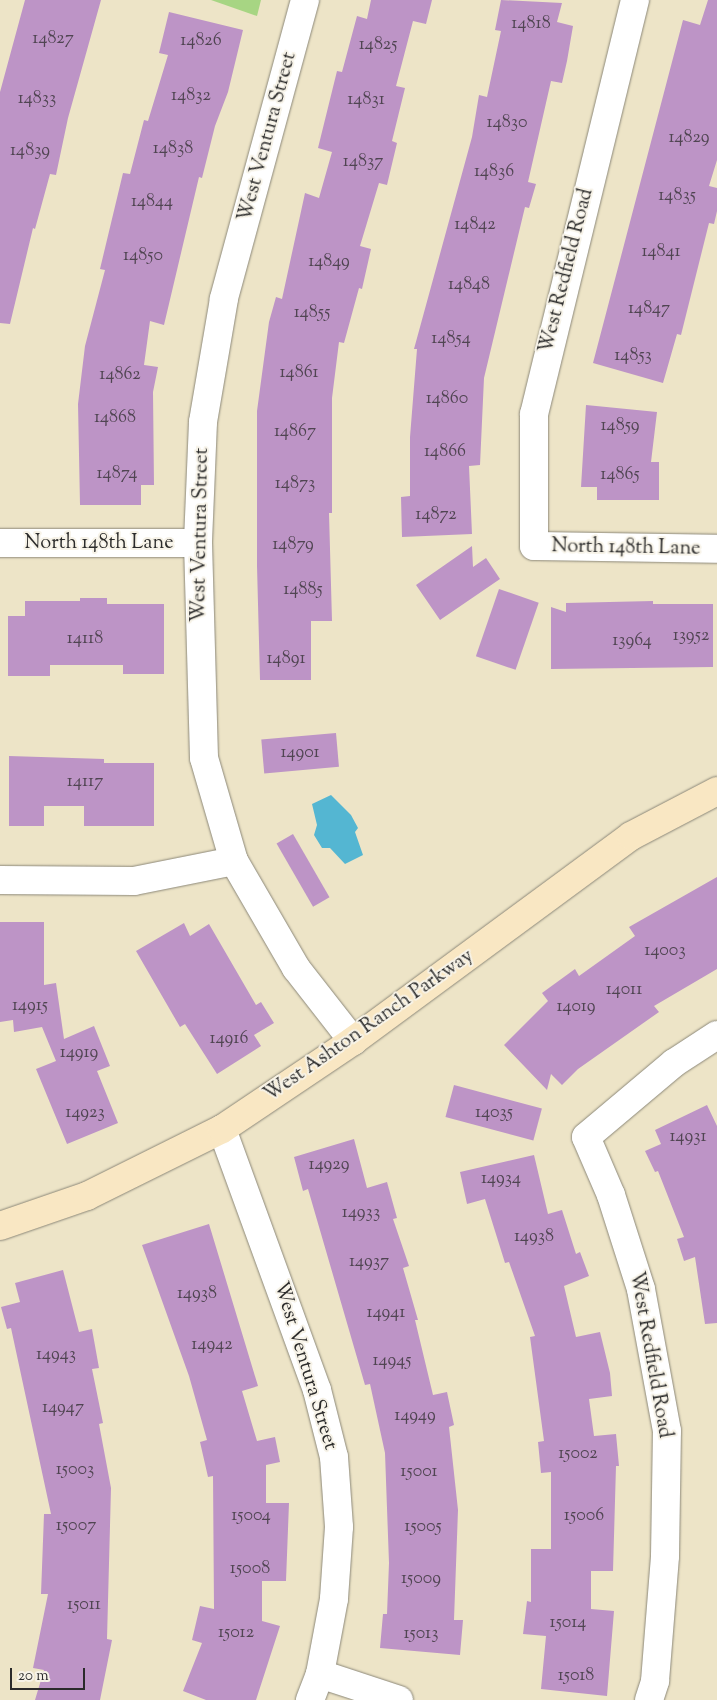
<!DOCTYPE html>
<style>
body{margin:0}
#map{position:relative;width:717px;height:1700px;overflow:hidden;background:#ede4c7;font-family:"Sorts Mill Goudy",serif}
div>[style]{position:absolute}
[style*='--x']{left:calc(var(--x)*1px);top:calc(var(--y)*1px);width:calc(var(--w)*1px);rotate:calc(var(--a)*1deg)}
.green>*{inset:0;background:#a7d583}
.water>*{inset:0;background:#54b6d2}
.building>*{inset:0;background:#bd94c6;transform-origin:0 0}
.roads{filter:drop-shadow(0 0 1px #8c8879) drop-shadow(0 0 1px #8c8879)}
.street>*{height:28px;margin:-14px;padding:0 14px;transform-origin:14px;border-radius:14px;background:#fff}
.secondary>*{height:28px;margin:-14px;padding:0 14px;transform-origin:14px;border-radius:14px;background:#f9e7c3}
span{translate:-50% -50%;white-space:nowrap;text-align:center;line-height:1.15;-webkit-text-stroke:4px #f7f3e8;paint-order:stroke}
.number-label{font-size:18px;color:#504552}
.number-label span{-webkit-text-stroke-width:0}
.street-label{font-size:20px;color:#2b2b2b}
.scale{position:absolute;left:10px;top:1668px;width:75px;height:22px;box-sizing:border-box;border:2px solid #2b2b2b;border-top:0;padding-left:6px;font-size:15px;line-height:18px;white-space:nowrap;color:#2b2b2b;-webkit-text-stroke:4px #f7f3e8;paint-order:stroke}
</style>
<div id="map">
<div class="green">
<i style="clip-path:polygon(211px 0,261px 0,257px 16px)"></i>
</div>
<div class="water">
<i style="clip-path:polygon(331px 795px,351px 815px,358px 828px,355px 832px,363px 855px,345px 864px,330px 848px,322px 848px,314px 835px,317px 825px,312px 804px)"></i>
</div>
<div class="building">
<i style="clip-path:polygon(25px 0,101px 0,68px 118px,56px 175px,50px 174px,35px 229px,33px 228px,10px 324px,0 323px,0 92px)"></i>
<i style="clip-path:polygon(371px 0,432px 0,426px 24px,413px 21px,396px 86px,405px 88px,392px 141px,397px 143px,387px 185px,379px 183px,360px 246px,371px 249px,362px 289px,359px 288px,344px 343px,339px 342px,332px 398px,332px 513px,329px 513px,332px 621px,311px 621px,311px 680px,260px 680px,257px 566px,257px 411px,269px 322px,276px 297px,282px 299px,305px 193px,319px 198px,332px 152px,318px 148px,337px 71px,342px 72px,357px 16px,367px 19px)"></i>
<i style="clip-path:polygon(501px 0,562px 3px,557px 22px,573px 26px,567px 61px,562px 83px,551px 81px,528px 182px,536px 184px,529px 208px,525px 207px,484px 378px,480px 465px,469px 466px,472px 534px,402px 537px,401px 497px,410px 496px,410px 437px,417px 349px,414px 349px,472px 137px,479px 95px,487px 97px,501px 31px,495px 30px)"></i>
<i style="clip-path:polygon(708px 0,717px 0,717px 160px,709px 186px,717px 188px,717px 211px,714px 224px,709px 223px,681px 335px,677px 334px,663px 383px,593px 363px,683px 20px,700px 25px)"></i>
<i style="clip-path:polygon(169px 12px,243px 30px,228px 92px,215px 126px,202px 178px,199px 177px,164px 325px,150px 321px,144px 365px,158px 367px,153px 392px,154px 485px,141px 485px,141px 505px,80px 505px,78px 404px,85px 346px,105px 270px,100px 269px,123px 173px,130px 174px,144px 120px,148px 121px,168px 55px,159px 53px)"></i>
<i style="clip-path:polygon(586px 405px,657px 412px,651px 462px,659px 462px,659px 500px,597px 500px,597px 487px,581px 487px)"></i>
<i style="clip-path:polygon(472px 546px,473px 567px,486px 558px,500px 579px,440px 620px,416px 585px)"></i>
<i style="left:499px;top:589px;width:42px;height:71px;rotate:19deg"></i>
<i style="clip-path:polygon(80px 598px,107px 598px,107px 604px,164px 604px,164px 674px,123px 674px,123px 665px,50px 665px,50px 676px,8px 676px,8px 616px,25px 616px,25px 601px,80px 601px)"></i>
<i style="clip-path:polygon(653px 601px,653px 604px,713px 604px,713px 667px,551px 669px,551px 607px,566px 612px,566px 603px)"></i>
<i style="left:336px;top:733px;width:34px;height:75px;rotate:85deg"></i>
<i style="clip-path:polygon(9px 756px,104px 759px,104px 763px,154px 763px,154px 826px,84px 826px,84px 806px,44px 806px,44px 826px,9px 826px)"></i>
<i style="left:293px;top:834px;width:73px;height:19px;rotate:60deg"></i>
<i style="clip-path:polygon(717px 877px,717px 969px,654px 1006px,659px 1012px,578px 1069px,562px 1085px,551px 1074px,547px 1090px,504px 1045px,548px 1001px,542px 993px,575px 969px,579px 976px,635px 936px,629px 927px)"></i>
<i style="clip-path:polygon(0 922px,44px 922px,44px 985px,56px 983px,64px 1039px,94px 1026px,110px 1066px,97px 1071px,118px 1123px,67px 1144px,36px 1069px,56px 1061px,42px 1027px,14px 1032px,13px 1020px,0 1022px)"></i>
<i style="clip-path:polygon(184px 923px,190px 936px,209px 924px,256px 1005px,261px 1002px,274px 1023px,254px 1035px,261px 1046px,217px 1074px,185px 1024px,180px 1027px,136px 951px)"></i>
<i style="left:454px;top:1085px;width:91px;height:33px;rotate:15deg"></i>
<i style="clip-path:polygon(707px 1105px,717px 1126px,717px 1323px,705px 1324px,695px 1257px,684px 1261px,677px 1239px,684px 1237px,658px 1171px,655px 1172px,645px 1151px,661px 1144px,655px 1130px)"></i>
<i style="clip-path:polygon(354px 1139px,367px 1188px,387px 1182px,397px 1218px,393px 1219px,409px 1266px,403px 1268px,418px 1320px,415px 1320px,433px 1395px,447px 1392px,454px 1425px,449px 1427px,458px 1510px,454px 1620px,463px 1620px,460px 1655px,380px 1648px,383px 1614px,387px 1614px,389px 1563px,385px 1453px,370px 1384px,365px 1385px,308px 1189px,303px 1191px,294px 1157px)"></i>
<i style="clip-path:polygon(534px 1155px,548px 1214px,562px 1210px,576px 1254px,580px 1252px,589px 1276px,564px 1286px,576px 1337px,600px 1332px,610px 1373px,612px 1396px,589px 1399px,594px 1436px,616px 1434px,619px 1466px,616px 1466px,613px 1571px,591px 1571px,591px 1609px,614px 1611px,607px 1696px,541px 1689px,546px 1636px,523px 1634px,527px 1601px,531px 1602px,531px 1549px,551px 1549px,551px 1472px,541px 1473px,538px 1442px,544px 1441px,530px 1337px,535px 1336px,509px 1262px,505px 1263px,485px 1199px,467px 1204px,460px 1172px)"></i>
<i style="clip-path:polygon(209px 1224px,258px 1386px,242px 1391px,257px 1441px,275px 1437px,280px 1462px,266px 1465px,266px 1503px,289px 1503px,286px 1581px,262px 1581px,262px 1621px,280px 1626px,256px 1700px,206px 1700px,183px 1691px,202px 1643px,192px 1640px,200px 1606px,214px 1609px,213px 1476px,208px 1477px,200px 1442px,207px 1440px,189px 1376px,142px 1245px)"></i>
<i style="clip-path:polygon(63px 1270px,79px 1332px,92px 1329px,99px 1368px,92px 1369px,103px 1423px,99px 1424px,111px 1488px,107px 1639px,112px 1640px,100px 1700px,35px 1700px,44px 1670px,33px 1668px,48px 1594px,41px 1594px,44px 1514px,51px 1514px,11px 1328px,7px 1329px,1px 1307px,20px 1302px,15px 1283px)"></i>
</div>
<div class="roads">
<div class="street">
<i style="--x:305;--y:0;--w:310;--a:105.2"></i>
<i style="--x:224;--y:299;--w:125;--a:99.7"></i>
<i style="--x:203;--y:422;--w:121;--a:92.4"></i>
<i style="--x:198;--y:543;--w:215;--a:88.4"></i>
<i style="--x:204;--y:758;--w:107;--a:73.8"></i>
<i style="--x:234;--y:861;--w:124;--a:59.9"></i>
<i style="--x:296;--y:968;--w:93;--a:52"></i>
<i style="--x:635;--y:0;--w:426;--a:103.7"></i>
<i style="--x:534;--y:414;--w:132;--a:90"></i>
<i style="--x:534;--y:546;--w:183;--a:0.9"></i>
<i style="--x:0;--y:543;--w:198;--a:0"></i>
<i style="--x:0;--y:880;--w:134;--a:0.4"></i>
<i style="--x:134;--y:881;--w:102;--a:-11.3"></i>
<i style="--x:222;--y:1129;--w:278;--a:70"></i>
<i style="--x:317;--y:1390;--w:69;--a:75.8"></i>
<i style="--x:334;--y:1457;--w:70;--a:85.9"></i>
<i style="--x:339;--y:1527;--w:72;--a:94"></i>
<i style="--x:334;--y:1599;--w:76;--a:100.6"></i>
<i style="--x:320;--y:1674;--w:28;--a:111"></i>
<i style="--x:320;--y:1674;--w:83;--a:18.2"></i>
<i style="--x:649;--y:1700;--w:20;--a:-72"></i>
<i style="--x:655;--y:1681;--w:125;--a:-85.4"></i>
<i style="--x:665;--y:1556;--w:125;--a:-89.1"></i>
<i style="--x:667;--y:1431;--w:144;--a:-100.4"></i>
<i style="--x:641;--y:1289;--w:99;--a:-107.7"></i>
<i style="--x:611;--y:1195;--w:63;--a:-113.3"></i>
<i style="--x:586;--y:1137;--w:115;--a:-40.1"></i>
<i style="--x:674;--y:1063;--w:51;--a:-33.1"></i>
</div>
<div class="secondary">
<i style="--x:0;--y:1226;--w:92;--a:-19"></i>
<i style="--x:87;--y:1196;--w:151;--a:-26.4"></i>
<i style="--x:222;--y:1129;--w:158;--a:-33.9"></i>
<i style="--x:353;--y:1041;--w:345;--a:-36.4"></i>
<i style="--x:631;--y:836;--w:97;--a:-27.6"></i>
</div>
</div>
<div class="number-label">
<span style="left:531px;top:24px">14818</span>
<span style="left:53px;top:39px">14827</span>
<span style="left:201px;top:41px">14826</span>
<span style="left:378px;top:45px">14825</span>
<span style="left:191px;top:96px">14832</span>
<span style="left:37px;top:99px">14833</span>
<span style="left:366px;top:100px">14831</span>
<span style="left:507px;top:123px">14830</span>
<span style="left:689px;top:138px">14829</span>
<span style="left:173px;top:149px">14838</span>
<span style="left:30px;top:151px">14839</span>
<span style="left:363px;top:162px">14837</span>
<span style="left:494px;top:172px">14836</span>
<span style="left:677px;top:196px">14835</span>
<span style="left:152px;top:202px">14844</span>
<span style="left:475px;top:225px">14842</span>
<span style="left:661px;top:252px">14841</span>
<span style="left:143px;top:256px">14850</span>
<span style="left:329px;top:262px">14849</span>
<span style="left:469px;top:285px">14848</span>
<span style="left:649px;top:309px">14847</span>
<span style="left:312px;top:313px">14855</span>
<span style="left:451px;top:339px">14854</span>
<span style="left:633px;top:356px">14853</span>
<span style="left:299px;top:373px">14861</span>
<span style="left:120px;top:375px">14862</span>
<span style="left:447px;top:399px">14860</span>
<span style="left:115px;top:418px">14868</span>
<span style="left:620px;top:426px">14859</span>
<span style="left:295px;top:432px">14867</span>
<span style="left:445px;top:452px">14866</span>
<span style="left:117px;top:474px">14874</span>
<span style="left:620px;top:475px">14865</span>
<span style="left:295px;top:484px">14873</span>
<span style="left:436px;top:515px">14872</span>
<span style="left:293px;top:545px">14879</span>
<span style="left:303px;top:590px">14885</span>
<span style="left:691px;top:636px">13952</span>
<span style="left:85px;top:639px">14118</span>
<span style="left:632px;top:641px">13964</span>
<span style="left:286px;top:659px">14891</span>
<span style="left:300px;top:753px">14901</span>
<span style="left:85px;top:782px">14117</span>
<span style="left:665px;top:951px">14003</span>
<span style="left:624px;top:990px">14011</span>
<span style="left:30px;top:1006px">14915</span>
<span style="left:576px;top:1007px">14019</span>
<span style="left:229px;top:1039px">14916</span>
<span style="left:79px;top:1053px">14919</span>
<span style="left:85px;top:1113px">14923</span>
<span style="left:494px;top:1113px">14035</span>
<span style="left:688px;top:1137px">14931</span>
<span style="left:329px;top:1165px">14929</span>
<span style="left:501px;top:1179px">14934</span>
<span style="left:361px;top:1213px">14933</span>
<span style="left:534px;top:1237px">14938</span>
<span style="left:369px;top:1262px">14937</span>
<span style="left:197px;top:1294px">14938</span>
<span style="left:386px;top:1313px">14941</span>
<span style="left:212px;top:1345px">14942</span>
<span style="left:56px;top:1355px">14943</span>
<span style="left:392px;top:1361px">14945</span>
<span style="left:63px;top:1408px">14947</span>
<span style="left:415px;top:1416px">14949</span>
<span style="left:578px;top:1454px">15002</span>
<span style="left:75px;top:1470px">15003</span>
<span style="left:419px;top:1472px">15001</span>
<span style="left:251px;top:1516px">15004</span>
<span style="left:584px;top:1516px">15006</span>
<span style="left:76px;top:1526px">15007</span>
<span style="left:423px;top:1527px">15005</span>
<span style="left:250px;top:1569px">15008</span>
<span style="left:421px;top:1579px">15009</span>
<span style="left:84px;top:1605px">15011</span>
<span style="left:568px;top:1623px">15014</span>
<span style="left:236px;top:1633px">15012</span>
<span style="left:421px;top:1634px">15013</span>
<span style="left:576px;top:1676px">15018</span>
</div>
<div class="street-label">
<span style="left:268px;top:137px;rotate:-75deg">West Ventura Street</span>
<span style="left:567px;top:271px;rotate:-76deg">West Redfield Road</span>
<span style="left:201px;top:535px;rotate:-89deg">West Ventura Street</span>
<span style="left:99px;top:543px">North 148th Lane</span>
<span style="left:626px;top:548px;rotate:1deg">North 148th Lane</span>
<span style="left:369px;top:1026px;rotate:-35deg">West Ashton Ranch Parkway</span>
<span style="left:650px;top:1355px;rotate:80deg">West Redfield Road</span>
<span style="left:305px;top:1366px;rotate:73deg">West Ventura Street</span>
</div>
<div class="scale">20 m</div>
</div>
